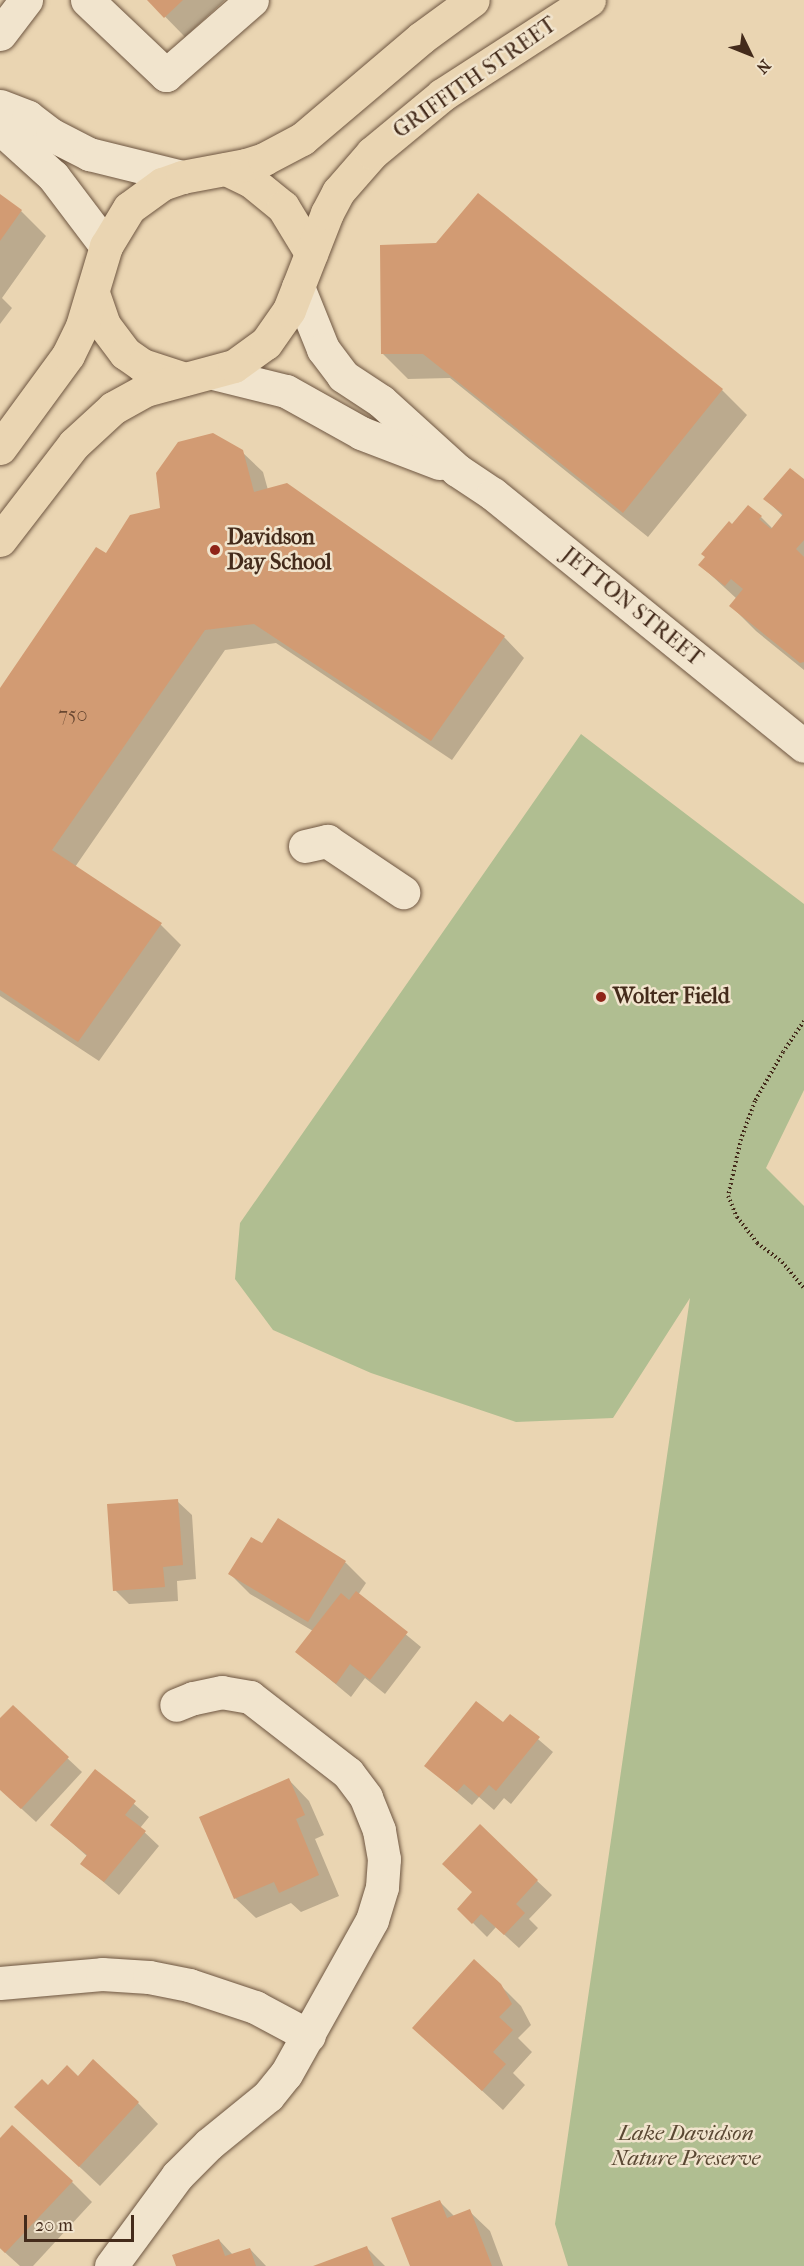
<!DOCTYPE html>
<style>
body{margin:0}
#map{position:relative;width:804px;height:2266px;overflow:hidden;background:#ead5b2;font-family:"IM FELL French Canon",serif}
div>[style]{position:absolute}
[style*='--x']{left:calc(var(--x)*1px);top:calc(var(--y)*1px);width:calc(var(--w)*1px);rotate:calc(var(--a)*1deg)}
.green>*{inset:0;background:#b0be91}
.shadow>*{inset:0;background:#0003}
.building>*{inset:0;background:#d29b73}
.path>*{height:4px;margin-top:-2px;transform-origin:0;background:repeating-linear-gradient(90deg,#442b1b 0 1.5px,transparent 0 4.5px)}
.roads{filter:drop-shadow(0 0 2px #6e5641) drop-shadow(0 0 2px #6e5641)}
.minor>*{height:33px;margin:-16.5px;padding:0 16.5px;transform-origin:16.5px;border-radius:16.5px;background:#f1e4cd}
.major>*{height:33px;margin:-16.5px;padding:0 16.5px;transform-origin:16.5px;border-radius:16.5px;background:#ead5b2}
.dots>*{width:16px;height:16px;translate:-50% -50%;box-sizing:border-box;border:3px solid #f1e4cd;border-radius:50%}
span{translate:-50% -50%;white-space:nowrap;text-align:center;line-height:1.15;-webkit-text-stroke:5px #f1e4cd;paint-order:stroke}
.number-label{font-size:20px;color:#684731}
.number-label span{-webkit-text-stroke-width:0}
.street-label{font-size:22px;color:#442b1b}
.poi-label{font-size:22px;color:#442b1b;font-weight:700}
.left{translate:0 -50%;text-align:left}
.park-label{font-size:22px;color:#5a4833;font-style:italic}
.north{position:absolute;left:720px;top:24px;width:60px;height:60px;-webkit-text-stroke:4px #f1e4cd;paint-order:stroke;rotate:133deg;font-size:16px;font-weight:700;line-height:24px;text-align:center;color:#442b1b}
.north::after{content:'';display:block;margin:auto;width:21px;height:27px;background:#442b1b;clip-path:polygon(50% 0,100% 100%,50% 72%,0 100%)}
.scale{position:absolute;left:24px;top:2215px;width:110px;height:27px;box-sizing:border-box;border:3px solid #442b1b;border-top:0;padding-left:8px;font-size:18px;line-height:21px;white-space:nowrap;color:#442b1b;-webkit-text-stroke:4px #f1e4cd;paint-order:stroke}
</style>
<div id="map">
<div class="green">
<i style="clip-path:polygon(581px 734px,804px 904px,804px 1090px,766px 1168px,804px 1206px,804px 2266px,568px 2266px,555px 2224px,690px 1298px,613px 1418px,516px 1422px,371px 1373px,273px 1330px,235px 1279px,240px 1223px)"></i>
</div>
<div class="shadow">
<i style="clip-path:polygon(149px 0,225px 0,185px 37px)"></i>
<i style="clip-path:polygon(0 196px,21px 211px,46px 236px,2px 298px,12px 308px,0 324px)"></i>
<i style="clip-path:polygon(381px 247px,722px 390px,747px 415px,648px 537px,450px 378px,408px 379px,383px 354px)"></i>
<i style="clip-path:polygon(242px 452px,263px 472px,268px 490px,287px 484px,504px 637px,524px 658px,452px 760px,276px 643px,225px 650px,75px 867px,161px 925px,181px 945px,99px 1061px,0 996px,0 690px,107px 555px,162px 509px)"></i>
<i style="clip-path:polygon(804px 481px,804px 670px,756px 631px,731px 606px,737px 599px,700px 565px,732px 526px,761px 517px,773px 529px,783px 516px,765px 499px)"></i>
<i style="clip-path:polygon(177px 1501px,192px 1515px,196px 1579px,177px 1581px,178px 1601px,129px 1604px,115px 1590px)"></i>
<i style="clip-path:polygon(278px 1520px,346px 1563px,366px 1583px,358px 1595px,421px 1647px,385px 1694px,365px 1678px,351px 1697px,297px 1652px,313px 1631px,250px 1594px,230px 1574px,262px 1546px)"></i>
<i style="clip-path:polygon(13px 1707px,82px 1772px,36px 1822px,0 1789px,0 1721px)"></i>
<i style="clip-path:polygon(511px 1716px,553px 1752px,511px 1804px,504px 1798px,494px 1810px,479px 1797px,472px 1805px,426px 1766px,503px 1724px)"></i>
<i style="clip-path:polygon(96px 1771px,149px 1817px,140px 1828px,159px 1846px,119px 1895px,82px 1864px,88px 1857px,52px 1825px)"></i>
<i style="clip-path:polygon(289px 1780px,309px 1801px,324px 1835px,315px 1839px,339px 1896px,301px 1912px,291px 1903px,256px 1918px,235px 1898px)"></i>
<i style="clip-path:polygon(480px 1827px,552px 1895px,529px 1919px,538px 1928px,519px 1948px,496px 1927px,487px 1937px,459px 1909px,474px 1893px)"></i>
<i style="clip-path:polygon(500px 1985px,521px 2006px,531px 2025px,518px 2038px,532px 2052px,513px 2073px,525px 2085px,503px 2110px,414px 2028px)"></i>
<i style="clip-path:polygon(78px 2078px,138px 2103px,158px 2124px,100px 2186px,37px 2127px,48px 2087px)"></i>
<i style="clip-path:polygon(0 2140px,72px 2182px,92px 2202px,33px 2266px,20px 2266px,0 2248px)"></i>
<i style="clip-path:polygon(439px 2201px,455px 2217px,469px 2211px,490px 2231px,503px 2266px,411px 2266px)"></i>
<i style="clip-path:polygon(219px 2240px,233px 2255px,250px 2249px,266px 2266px,177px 2266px)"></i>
<i style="clip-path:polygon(367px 2248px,385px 2266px,316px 2266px)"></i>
</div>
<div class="building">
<i style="clip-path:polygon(147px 0,183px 0,164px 18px)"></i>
<i style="clip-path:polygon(478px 193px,723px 389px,623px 513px,423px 354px,381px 354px,380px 245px,436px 243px)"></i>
<i style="clip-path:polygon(0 194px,22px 210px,0 241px)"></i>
<i style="clip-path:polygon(213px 433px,243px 450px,254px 492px,287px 483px,505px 636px,431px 741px,254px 624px,205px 630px,52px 850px,162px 923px,78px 1042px,0 990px,0 688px,96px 547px,106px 553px,130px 515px,160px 508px,156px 473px,178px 442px)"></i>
<i style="clip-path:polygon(790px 468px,804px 479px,804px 540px,796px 549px,804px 557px,804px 662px,800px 663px,729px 606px,743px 589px,731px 579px,725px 586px,698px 565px,705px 557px,701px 554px,729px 521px,732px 524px,748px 505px,762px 516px,759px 519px,771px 529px,783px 514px,763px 499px)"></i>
<i style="clip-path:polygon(178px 1499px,183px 1565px,163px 1567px,165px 1587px,113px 1591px,107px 1504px)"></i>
<i style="clip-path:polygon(278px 1518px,346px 1561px,308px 1622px,228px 1574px,251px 1537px,262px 1543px)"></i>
<i style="clip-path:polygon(356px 1591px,408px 1632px,370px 1680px,350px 1664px,336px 1684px,295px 1652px,341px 1593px,349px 1600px)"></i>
<i style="clip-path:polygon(476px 1701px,503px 1722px,510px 1714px,540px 1737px,496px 1791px,489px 1785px,479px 1797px,464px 1784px,457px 1792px,424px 1766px)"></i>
<i style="clip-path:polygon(13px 1705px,69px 1757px,21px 1809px,0 1790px,0 1718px)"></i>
<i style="clip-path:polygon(95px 1769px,136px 1801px,125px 1815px,146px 1831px,104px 1882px,80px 1864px,87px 1855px,50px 1825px)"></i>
<i style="clip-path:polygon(289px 1778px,305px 1815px,296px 1819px,319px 1875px,279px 1893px,274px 1882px,234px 1899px,199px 1817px)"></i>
<i style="clip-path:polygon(480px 1824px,538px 1880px,516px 1904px,525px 1913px,504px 1935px,481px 1914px,472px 1924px,457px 1909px,472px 1892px,442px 1864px)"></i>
<i style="clip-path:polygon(474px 1959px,501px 1984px,512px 2004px,499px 2017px,513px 2030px,493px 2052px,506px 2064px,482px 2091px,412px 2028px)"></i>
<i style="clip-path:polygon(93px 2059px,139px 2102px,79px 2167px,14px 2107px,42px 2079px,48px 2085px,67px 2065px,78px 2076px)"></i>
<i style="clip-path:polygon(12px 2125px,73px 2181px,5px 2253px,0 2248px,0 2138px)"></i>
<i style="clip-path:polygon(440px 2200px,447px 2218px,470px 2209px,492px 2266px,410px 2266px,391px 2218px)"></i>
<i style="clip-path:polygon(219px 2239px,225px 2256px,250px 2248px,256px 2266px,176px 2266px,172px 2255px)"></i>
<i style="clip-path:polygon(367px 2246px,374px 2266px,313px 2266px)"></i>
</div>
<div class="path">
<i style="--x:804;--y:1021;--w:37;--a:124"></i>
<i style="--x:783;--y:1052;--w:56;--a:119.7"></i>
<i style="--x:755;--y:1101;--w:40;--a:110.2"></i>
<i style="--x:741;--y:1139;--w:58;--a:102.8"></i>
<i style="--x:728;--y:1196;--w:23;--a:67"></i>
<i style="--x:737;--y:1217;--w:33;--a:52"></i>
<i style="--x:757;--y:1243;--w:31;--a:37"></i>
<i style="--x:782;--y:1262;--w:34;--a:50"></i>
</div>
<div class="roads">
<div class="minor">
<i style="--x:87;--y:0;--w:109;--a:43.5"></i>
<i style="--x:166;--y:75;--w:114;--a:-41.1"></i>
<i style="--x:0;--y:34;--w:43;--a:-52.6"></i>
<i style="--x:0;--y:106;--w:30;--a:21"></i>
<i style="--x:28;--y:117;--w:30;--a:37"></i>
<i style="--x:52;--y:135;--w:42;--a:27.2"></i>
<i style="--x:89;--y:154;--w:96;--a:13.9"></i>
<i style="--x:0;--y:128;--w:72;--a:42.2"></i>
<i style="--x:53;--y:176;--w:88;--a:52.9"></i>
<i style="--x:298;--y:287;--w:67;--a:68"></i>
<i style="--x:323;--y:349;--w:34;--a:53"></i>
<i style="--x:343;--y:376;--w:45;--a:33.3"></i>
<i style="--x:381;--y:401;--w:103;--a:42.2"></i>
<i style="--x:457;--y:470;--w:43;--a:33.7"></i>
<i style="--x:493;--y:494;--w:400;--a:39"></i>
<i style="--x:213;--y:373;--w:75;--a:13.9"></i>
<i style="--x:286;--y:391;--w:86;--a:29.2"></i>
<i style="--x:361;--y:433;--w:84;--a:21"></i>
<i style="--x:305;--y:846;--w:23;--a:-13"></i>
<i style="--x:327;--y:841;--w:92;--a:33.9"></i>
<i style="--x:0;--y:1983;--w:102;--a:-5"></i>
<i style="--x:102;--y:1974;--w:47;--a:3.7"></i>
<i style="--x:149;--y:1977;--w:41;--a:11.3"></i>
<i style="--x:189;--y:1985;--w:70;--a:18.4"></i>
<i style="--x:255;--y:2007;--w:61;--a:28.2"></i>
<i style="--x:111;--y:2266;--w:112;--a:-53.7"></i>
<i style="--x:177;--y:2176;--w:45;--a:-45"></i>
<i style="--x:209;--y:2144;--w:76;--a:-39.1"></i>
<i style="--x:268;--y:2096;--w:28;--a:-51"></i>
<i style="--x:286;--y:2074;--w:176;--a:-60.8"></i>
<i style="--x:372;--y:1920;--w:34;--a:-73"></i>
<i style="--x:382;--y:1887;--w:28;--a:-86"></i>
<i style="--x:384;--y:1859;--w:29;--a:-100"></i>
<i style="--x:379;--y:1830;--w:35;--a:-112"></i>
<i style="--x:366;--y:1797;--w:30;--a:-127"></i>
<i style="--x:348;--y:1773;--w:124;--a:-142.2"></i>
<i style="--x:250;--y:1697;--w:28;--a:-170"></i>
<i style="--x:222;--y:1692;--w:30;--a:168"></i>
<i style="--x:193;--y:1698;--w:18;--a:158"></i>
</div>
<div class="major">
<i style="--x:226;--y:169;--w:28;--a:26"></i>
<i style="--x:251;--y:181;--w:41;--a:39.1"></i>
<i style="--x:283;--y:207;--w:54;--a:58.7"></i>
<i style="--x:93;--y:293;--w:34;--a:71"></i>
<i style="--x:104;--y:325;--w:35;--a:53"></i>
<i style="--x:125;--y:353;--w:21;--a:35"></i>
<i style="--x:142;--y:365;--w:45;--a:18"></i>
<i style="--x:0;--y:448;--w:115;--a:-53.8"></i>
<i style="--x:68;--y:355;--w:32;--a:-64"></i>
<i style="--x:82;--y:326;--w:84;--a:-73.3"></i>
<i style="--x:106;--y:246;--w:44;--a:-58.8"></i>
<i style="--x:129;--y:208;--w:41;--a:-36"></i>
<i style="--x:162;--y:184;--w:21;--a:-19"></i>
<i style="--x:182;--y:177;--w:65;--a:-10.6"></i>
<i style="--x:246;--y:165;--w:19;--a:-18"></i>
<i style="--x:264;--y:159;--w:43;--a:-27.8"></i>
<i style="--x:302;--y:139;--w:156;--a:-40.3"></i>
<i style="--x:421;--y:38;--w:64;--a:-36.2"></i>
<i style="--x:0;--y:540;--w:121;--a:-52.4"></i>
<i style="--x:74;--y:444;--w:53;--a:-42.7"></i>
<i style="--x:113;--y:408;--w:37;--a:-29"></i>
<i style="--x:145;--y:390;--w:92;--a:-15.1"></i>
<i style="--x:234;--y:366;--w:39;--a:-36"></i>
<i style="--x:266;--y:343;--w:40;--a:-55.1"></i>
<i style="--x:289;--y:310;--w:104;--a:-68.6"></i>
<i style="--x:327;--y:213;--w:24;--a:-62"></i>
<i style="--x:338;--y:192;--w:52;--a:-48.9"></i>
<i style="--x:372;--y:153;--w:91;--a:-39.6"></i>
<i style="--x:442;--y:95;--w:175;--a:-32.9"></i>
</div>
</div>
<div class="dots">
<i style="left:215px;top:550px;background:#8f2418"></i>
<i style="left:601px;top:997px;background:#8f2418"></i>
</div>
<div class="number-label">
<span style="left:73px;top:714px">750</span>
</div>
<div class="street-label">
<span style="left:475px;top:78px;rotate:-35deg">GRIFFITH STREET</span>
<span style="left:632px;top:607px;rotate:39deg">JETTON STREET</span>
</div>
<div class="poi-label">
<span class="left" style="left:227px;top:550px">Davidson<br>Day School</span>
<span class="left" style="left:613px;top:997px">Wolter Field</span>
</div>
<div class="park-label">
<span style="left:686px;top:2146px">Lake Davidson<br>Nature Preserve</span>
</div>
<div class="north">N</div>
<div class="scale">20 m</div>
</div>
